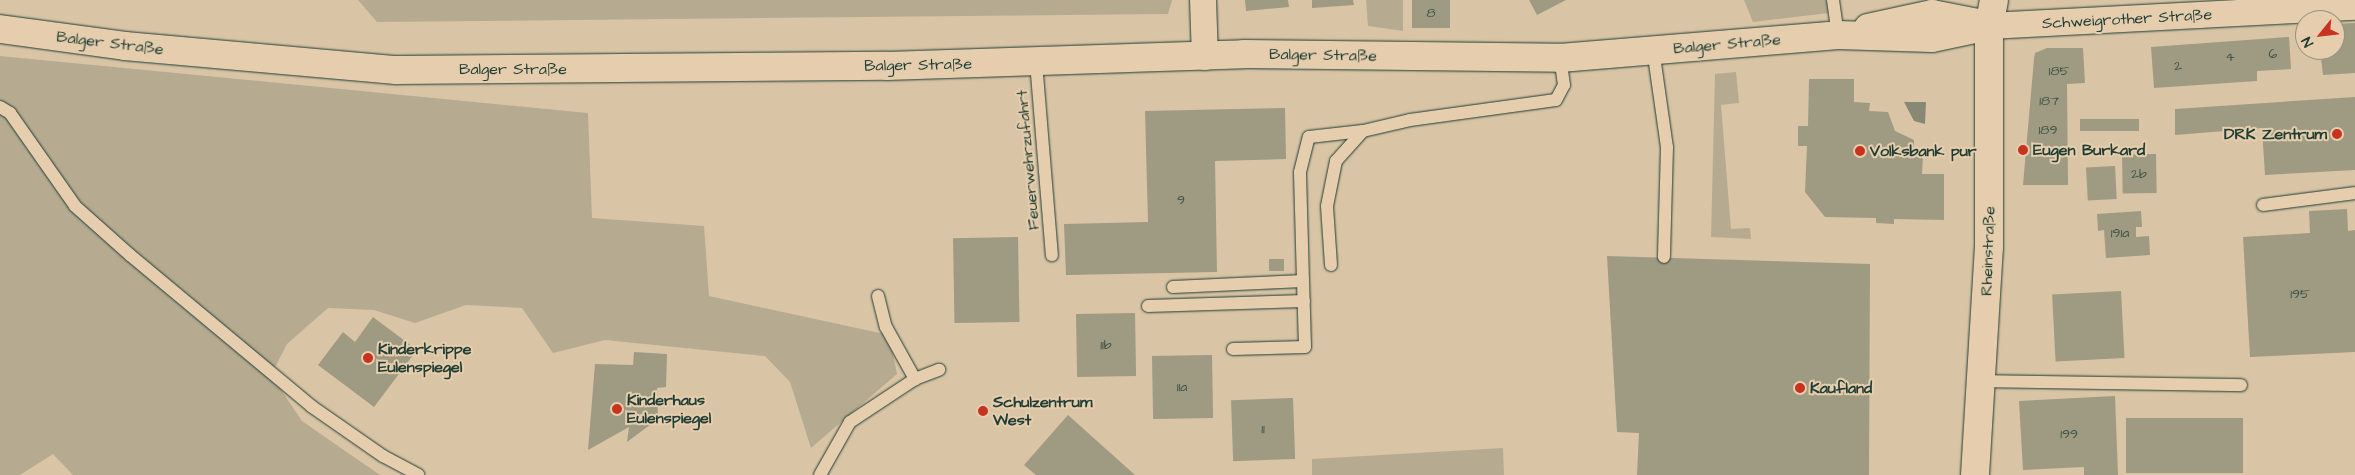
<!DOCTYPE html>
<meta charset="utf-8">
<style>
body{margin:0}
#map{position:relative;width:2355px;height:475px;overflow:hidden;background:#d9c4a6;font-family:"Architects Daughter",sans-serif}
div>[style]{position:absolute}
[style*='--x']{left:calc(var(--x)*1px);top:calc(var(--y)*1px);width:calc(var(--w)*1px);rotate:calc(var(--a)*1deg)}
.green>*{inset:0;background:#b6ab91}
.water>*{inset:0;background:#888974}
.building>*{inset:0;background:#9f9a82;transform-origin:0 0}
.roads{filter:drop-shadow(0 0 1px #1f3d34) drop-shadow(0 0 1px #1f3d34)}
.lane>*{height:12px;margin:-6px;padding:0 6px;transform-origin:6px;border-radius:6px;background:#e5cdad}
.street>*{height:26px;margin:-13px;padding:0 13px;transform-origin:13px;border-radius:13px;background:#e5cdad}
.secondary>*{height:28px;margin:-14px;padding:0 14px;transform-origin:14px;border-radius:14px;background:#e5cdad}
.dots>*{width:14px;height:14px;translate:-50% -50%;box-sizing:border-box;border:2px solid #e5cdad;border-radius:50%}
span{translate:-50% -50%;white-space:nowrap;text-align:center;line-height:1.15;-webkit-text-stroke:4px #e5cdad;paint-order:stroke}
.number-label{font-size:14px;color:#3f5448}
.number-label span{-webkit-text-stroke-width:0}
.street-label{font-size:16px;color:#1f3d34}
.poi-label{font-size:16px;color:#1f3d34;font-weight:700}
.right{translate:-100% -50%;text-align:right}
.left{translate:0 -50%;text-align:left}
.north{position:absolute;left:2295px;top:10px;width:50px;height:50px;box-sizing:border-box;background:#e5cdad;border:1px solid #96937d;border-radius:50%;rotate:241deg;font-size:14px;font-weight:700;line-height:20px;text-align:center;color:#1f3d34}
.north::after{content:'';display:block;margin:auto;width:18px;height:22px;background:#c8321e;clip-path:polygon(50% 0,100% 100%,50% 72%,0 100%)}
</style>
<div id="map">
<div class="green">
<i style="clip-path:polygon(358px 0,1172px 0,1168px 14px,377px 22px)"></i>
<i style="clip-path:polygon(1366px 0,1403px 0,1403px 31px,1368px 26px)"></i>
<i style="clip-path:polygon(1744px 0,1826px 0,1829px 13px,1753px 22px)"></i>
<i style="clip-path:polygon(0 56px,588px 113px,592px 218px,704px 226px,709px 296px,889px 335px,897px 374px,811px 448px,790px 382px,765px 356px,605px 340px,553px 353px,522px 308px,466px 305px,415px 323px,374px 310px,328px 308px,287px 344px,271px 375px,302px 421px,380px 475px,73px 475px,53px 454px,20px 475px,0 475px)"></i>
<i style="clip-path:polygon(1736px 72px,1739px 103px,1721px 105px,1731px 229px,1750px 228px,1751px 239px,1711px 237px,1715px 74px)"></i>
<i style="clip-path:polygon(1503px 448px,1504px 475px,1312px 475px,1312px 459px)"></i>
</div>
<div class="water">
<i style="clip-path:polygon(1904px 102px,1926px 102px,1925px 124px,1914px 121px)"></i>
</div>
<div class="building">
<i style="clip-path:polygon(1245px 0,1288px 0,1289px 7px,1246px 11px)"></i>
<i style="clip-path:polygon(1312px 0,1353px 0,1354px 5px,1312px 8px)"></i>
<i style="left:1412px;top:0;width:38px;height:28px"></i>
<i style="clip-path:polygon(1529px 0,1566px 0,1537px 15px)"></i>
<i style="clip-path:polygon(2355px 23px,2355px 73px,2323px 75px,2320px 50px,2335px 50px,2335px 24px)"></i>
<i style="clip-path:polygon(2289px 37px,2291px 69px,2257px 71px,2257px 81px,2154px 88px,2151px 47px)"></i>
<i style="clip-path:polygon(2047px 48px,2083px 48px,2085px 83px,2067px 84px,2068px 185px,2023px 185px,2034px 59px,2035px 53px)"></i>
<i style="clip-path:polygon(1809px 79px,1854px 79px,1854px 102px,1870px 103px,1869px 111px,1888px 112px,1895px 131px,1914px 140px,1914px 156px,1923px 156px,1922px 174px,1944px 174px,1944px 220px,1894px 219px,1894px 224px,1876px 223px,1876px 218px,1825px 217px,1805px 192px,1807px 146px,1798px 146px,1798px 126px,1808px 126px)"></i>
<i style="clip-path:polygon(2355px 97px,2355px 170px,2265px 175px,2262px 128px,2175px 135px,2175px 109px)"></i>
<i style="clip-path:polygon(1285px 108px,1286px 159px,1215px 161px,1217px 272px,1066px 275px,1064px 224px,1148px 222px,1145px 111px)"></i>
<i style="left:2139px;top:119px;width:12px;height:59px;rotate:90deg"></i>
<i style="left:2156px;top:154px;width:39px;height:34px;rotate:89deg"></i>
<i style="left:2115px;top:166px;width:33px;height:29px;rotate:87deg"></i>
<i style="clip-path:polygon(2347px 209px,2348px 231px,2355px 230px,2355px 352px,2250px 357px,2243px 237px,2310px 233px,2309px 211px)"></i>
<i style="clip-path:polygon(2141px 211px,2142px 227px,2136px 227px,2136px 237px,2149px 236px,2150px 255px,2106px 258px,2104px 230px,2098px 231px,2097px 214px)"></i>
<i style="left:1018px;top:237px;width:85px;height:65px;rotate:89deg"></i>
<i style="clip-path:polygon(1607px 256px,1870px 264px,1869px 475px,1637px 475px,1639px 433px,1617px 432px)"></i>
<i style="left:1269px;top:259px;width:15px;height:12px"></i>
<i style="left:2121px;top:291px;width:67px;height:69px;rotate:87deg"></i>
<i style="left:1135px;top:313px;width:63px;height:59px;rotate:89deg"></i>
<i style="clip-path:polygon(373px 317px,417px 350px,374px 407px,318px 365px,343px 332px,355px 342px)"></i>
<i style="clip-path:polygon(634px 352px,667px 354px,666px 387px,657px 388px,658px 419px,627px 442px,629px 427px,588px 450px,595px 364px,633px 365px)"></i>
<i style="left:1212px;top:355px;width:63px;height:60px;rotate:89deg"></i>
<i style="clip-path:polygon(2115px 396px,2118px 475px,2084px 475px,2084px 467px,2023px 470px,2019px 401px)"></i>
<i style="left:1293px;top:398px;width:61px;height:62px;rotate:88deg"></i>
<i style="clip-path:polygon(1068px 415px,1135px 475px,1036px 475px,1024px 465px)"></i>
<i style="left:2126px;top:418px;width:117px;height:55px"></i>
</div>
<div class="roads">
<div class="lane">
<i style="--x:1833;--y:0;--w:35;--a:82"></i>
<i style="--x:1653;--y:49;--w:99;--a:81.9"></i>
<i style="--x:1667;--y:147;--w:110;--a:91.6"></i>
<i style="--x:1036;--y:62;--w:194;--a:85.3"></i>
<i style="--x:0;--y:107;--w:12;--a:31"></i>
<i style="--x:10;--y:113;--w:113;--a:55"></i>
<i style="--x:75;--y:206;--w:74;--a:41.7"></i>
<i style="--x:130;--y:255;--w:236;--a:39.8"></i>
<i style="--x:311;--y:406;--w:88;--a:34.8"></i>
<i style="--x:383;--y:456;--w:40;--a:28"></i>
<i style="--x:2263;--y:205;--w:93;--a:-7.4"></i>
<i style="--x:1331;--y:265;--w:59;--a:-93.9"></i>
<i style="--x:1327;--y:206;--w:46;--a:-78.7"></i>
<i style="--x:1336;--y:161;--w:40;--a:-48"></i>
<i style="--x:1363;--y:131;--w:48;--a:-13.2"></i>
<i style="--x:1410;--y:120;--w:147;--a:-7.8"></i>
<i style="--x:1556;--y:100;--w:17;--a:-62"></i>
<i style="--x:1564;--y:85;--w:27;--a:-98"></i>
<i style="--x:1173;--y:287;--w:130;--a:-2.6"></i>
<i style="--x:1303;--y:281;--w:109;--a:-91.6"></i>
<i style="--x:1300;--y:172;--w:36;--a:-76"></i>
<i style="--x:1309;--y:137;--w:54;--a:-6.3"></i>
<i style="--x:878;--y:296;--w:32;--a:76"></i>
<i style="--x:886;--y:327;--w:60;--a:60.9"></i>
<i style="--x:1148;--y:306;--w:156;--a:-1.8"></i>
<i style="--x:1233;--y:349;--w:72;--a:-1.6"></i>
<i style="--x:1305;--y:347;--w:66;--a:-91.7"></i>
<i style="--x:1981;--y:381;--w:260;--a:0.9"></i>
<i style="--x:820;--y:475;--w:61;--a:-60.5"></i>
<i style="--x:850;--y:422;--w:78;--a:-33.5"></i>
<i style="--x:915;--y:379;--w:26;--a:-21"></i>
</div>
<div class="street">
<i style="--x:1203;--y:0;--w:57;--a:88"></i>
<i style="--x:1989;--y:26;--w:366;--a:-3"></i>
</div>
<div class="secondary">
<i style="--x:1868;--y:28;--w:66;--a:-12.3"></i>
<i style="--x:1932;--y:14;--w:52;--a:11.1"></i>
<i style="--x:0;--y:29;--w:126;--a:7.7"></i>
<i style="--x:125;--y:46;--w:272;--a:5.1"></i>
<i style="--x:396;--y:70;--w:491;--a:-0.5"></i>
<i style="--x:887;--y:66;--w:357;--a:-1.9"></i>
<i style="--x:1244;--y:54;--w:316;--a:0.7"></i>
<i style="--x:1560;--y:58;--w:279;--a:-4.7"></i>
<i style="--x:1838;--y:35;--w:94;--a:1.8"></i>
<i style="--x:1932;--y:38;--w:58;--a:-11.9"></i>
<i style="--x:1975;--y:475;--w:227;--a:-86.5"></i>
<i style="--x:1989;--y:248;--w:222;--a:-90"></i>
<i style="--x:1989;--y:26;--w:26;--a:-79"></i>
</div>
</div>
<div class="dots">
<i style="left:2337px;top:134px;background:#c8321e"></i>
<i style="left:2023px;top:150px;background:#c8321e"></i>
<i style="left:1860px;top:151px;background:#c8321e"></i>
<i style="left:368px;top:358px;background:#c8321e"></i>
<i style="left:1800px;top:388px;background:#c8321e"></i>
<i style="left:617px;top:409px;background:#c8321e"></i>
<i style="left:983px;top:411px;background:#c8321e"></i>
</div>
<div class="number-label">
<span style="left:1431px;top:13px">8</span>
<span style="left:2273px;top:54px">6</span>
<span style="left:2230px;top:57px">4</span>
<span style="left:2178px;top:66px">2</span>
<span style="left:2059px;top:71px">185</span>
<span style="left:2049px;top:101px">187</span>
<span style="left:2048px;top:130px">189</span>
<span style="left:2139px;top:174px">2b</span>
<span style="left:1181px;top:200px">9</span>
<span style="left:2120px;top:233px">191a</span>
<span style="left:2300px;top:294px">195</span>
<span style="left:1106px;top:345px">11b</span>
<span style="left:1182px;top:387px">11a</span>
<span style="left:1263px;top:429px">11</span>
<span style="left:2069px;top:434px">199</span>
</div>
<div class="street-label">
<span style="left:2127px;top:19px;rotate:-3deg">Schweigrother Straße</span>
<span style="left:110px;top:43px;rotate:7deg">Balger Straße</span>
<span style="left:1727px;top:44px;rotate:-5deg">Balger Straße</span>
<span style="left:1323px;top:55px;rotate:1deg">Balger Straße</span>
<span style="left:918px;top:65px;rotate:-1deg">Balger Straße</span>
<span style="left:513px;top:69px">Balger Straße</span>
<span style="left:1028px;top:160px;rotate:-95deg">Feuerwehrzufahrt</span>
<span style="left:1988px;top:251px;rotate:-88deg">Rheinstraße</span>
</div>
<div class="poi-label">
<span class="right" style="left:2327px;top:134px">DRK Zentrum</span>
<span class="left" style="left:2033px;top:150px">Eugen Burkard</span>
<span class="left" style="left:1870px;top:151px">Volksbank pur</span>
<span class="left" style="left:378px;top:358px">Kinderkrippe<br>Eulenspiegel</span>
<span class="left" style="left:1810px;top:388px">Kaufland</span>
<span class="left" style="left:627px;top:409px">Kinderhaus<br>Eulenspiegel</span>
<span class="left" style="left:993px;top:411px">Schulzentrum<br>West</span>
</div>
<div class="north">N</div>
</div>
